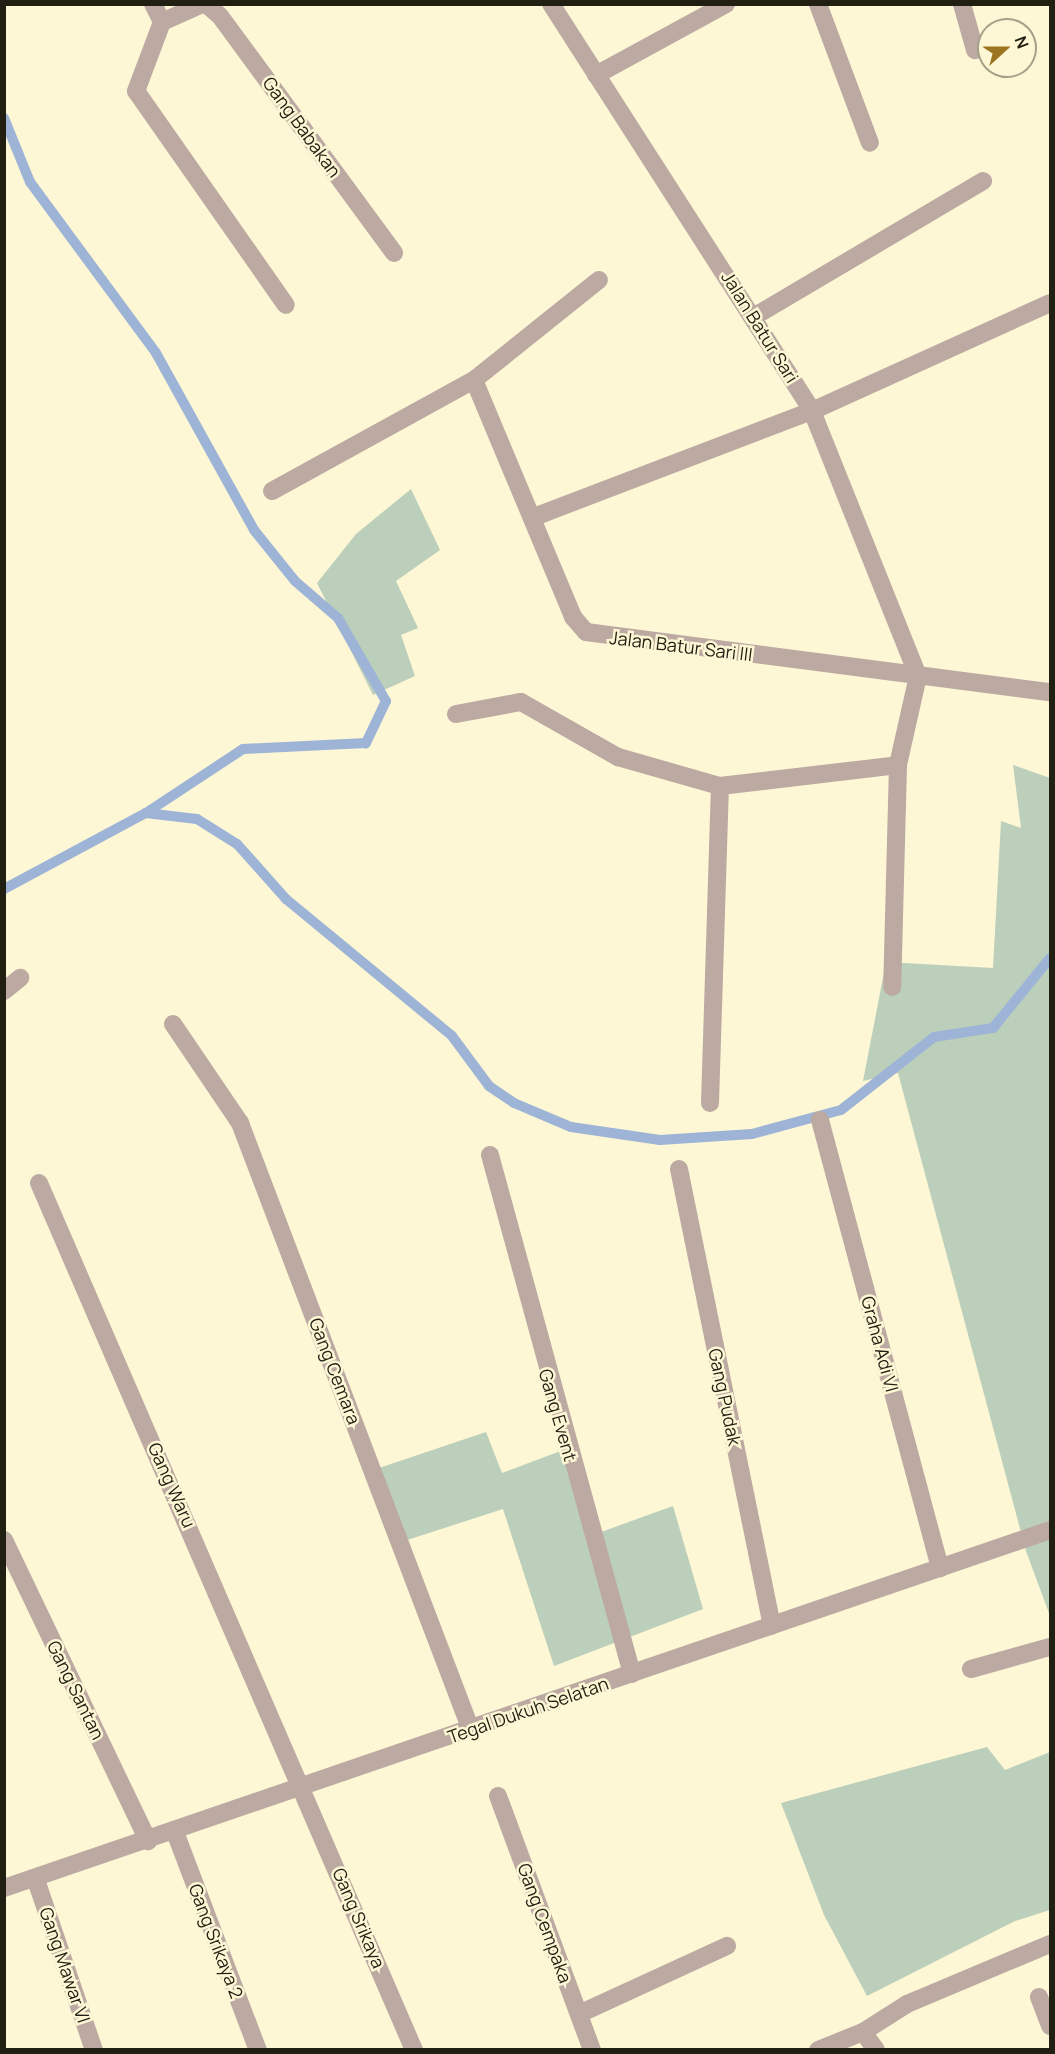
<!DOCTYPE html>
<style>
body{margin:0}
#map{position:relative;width:1055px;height:2054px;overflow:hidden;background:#fdf7d5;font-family:Manrope,sans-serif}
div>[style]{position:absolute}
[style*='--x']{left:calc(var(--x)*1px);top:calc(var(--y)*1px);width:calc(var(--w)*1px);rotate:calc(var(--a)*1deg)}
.green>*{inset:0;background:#bbcfbb}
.stream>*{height:10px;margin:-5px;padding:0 5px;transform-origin:5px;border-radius:5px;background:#9eb4d6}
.minor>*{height:18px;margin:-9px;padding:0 9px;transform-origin:9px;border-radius:9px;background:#bca9a1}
span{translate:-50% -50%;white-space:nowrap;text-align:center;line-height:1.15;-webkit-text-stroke:5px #fdf7d5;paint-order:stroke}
.street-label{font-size:18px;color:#211e12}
.frame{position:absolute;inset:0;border:6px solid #211e12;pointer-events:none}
.north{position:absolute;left:977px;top:18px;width:60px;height:60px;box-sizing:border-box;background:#fdf7d5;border:2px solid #a5a087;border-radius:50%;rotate:69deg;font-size:16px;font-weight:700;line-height:24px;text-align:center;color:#211e12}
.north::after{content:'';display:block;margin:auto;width:21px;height:27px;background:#9c7522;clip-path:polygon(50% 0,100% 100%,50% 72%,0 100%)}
</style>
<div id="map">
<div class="green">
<i style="clip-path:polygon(411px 489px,440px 550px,396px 581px,418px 628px,401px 635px,415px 676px,373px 695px,317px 583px,356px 534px)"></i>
<i style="clip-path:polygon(1013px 765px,1050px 778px,1050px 1616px,1026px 1551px,898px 1073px,863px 1081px,886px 962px,993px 968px,1001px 821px,1021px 828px)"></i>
<i style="clip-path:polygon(486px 1432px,502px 1473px,566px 1449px,590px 1536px,673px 1506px,703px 1609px,554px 1666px,503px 1509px,395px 1544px,370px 1471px)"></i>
<i style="clip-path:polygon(987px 1747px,1005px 1770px,1050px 1752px,1050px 1910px,1015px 1921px,867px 1996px,824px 1915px,781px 1803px)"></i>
</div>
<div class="stream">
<i style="--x:4;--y:118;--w:69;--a:67.9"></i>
<i style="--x:30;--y:182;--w:212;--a:53.6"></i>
<i style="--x:156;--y:353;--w:202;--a:61"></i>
<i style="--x:254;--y:530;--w:65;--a:51.2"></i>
<i style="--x:295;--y:581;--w:57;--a:40.7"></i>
<i style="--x:338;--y:618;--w:96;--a:60"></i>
<i style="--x:386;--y:701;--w:47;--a:115.5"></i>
<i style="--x:366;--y:743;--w:123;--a:177.2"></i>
<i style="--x:243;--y:749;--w:116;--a:146.6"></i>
<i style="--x:4;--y:889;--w:161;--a:-28.2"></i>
<i style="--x:146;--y:813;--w:51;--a:6.7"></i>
<i style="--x:197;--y:819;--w:47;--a:32"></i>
<i style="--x:237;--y:844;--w:74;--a:48.3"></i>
<i style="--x:286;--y:899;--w:215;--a:39.5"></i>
<i style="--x:452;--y:1036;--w:62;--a:53.5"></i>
<i style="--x:489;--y:1086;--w:30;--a:34"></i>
<i style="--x:514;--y:1103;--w:62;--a:22.8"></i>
<i style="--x:571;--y:1127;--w:90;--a:8.3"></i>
<i style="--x:660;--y:1140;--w:92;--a:-3.7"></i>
<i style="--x:752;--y:1134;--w:92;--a:-15.1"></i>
<i style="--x:841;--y:1110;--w:118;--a:-38.1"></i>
<i style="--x:934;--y:1037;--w:60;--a:-8.7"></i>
<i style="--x:993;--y:1028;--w:90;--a:-50.8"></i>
</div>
<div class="minor">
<i style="--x:153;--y:4;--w:20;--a:63"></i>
<i style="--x:162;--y:22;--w:44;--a:-24.2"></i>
<i style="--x:206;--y:4;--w:18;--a:41"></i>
<i style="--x:220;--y:16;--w:294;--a:53.7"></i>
<i style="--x:551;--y:4;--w:483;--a:57.3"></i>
<i style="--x:812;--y:411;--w:285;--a:68.2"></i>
<i style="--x:918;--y:676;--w:91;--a:102.7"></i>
<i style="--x:898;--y:765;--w:222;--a:91.5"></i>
<i style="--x:818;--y:4;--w:148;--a:69.5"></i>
<i style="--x:962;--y:4;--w:48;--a:74.2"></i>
<i style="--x:162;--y:22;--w:74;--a:110.6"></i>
<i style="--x:136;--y:91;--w:261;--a:55"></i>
<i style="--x:596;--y:75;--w:148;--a:-28.6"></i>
<i style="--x:755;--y:316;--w:265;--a:-30.6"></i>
<i style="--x:474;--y:380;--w:257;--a:67.3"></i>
<i style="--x:573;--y:617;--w:20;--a:49"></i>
<i style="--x:586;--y:632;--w:468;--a:7.4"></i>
<i style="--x:272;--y:491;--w:230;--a:-28.8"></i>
<i style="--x:474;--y:380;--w:160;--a:-38.7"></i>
<i style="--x:534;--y:517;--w:298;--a:-20.9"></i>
<i style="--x:812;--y:411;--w:261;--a:-24.4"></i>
<i style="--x:456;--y:714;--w:66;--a:-10.5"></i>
<i style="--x:521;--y:702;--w:112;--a:29.6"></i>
<i style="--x:618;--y:757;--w:106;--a:15.9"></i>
<i style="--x:720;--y:786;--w:179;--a:-6.7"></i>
<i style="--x:4;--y:991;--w:21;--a:-39"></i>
<i style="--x:173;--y:1024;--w:120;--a:55.9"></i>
<i style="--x:240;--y:1123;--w:649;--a:69.17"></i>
<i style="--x:710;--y:1103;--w:317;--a:-88.2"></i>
<i style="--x:820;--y:1120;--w:464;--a:75"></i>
<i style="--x:490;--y:1155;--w:538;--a:74.7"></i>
<i style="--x:679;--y:1169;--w:466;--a:78.5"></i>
<i style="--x:39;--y:1183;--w:945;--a:66.61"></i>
<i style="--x:4;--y:1540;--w:334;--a:64.4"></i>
<i style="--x:971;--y:1669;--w:82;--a:-15.6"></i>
<i style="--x:498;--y:1796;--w:271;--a:69.7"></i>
<i style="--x:175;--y:1832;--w:233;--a:69.2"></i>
<i style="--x:36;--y:1880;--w:180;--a:71.2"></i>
<i style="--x:4;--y:1888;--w:1106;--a:-18.89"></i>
<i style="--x:1039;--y:1997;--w:31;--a:69"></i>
<i style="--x:579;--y:2014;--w:163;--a:-24.7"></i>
<i style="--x:863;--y:2032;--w:52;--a:-32.5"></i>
<i style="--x:907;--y:2004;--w:155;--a:-22.8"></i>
<i style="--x:818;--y:2050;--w:48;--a:-21.8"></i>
<i style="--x:863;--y:2032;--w:22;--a:54"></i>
</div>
<div class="street-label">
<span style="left:302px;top:127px;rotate:54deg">Gang Babakan</span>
<span style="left:760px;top:327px;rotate:58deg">Jalan Batur Sari</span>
<span style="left:681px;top:646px;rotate:7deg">Jalan Batur Sari III</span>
<span style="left:880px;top:1344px;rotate:75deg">Graha Adi VI</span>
<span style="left:335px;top:1371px;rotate:69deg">Gang Cemara</span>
<span style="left:725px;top:1397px;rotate:78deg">Gang Pudak</span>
<span style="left:558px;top:1415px;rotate:74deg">Gang Event</span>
<span style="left:172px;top:1485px;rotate:66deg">Gang Waru</span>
<span style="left:76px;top:1690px;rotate:64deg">Gang Santan</span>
<span style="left:528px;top:1710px;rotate:-19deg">Tegal Dukuh Selatan</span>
<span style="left:359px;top:1918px;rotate:67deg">Gang Srikaya</span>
<span style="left:545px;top:1923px;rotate:70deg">Gang Cempaka</span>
<span style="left:216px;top:1941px;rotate:69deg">Gang Srikaya 2</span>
<span style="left:65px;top:1965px;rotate:71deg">Gang Mawar VI</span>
</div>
<div class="frame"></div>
<div class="north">N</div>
</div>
